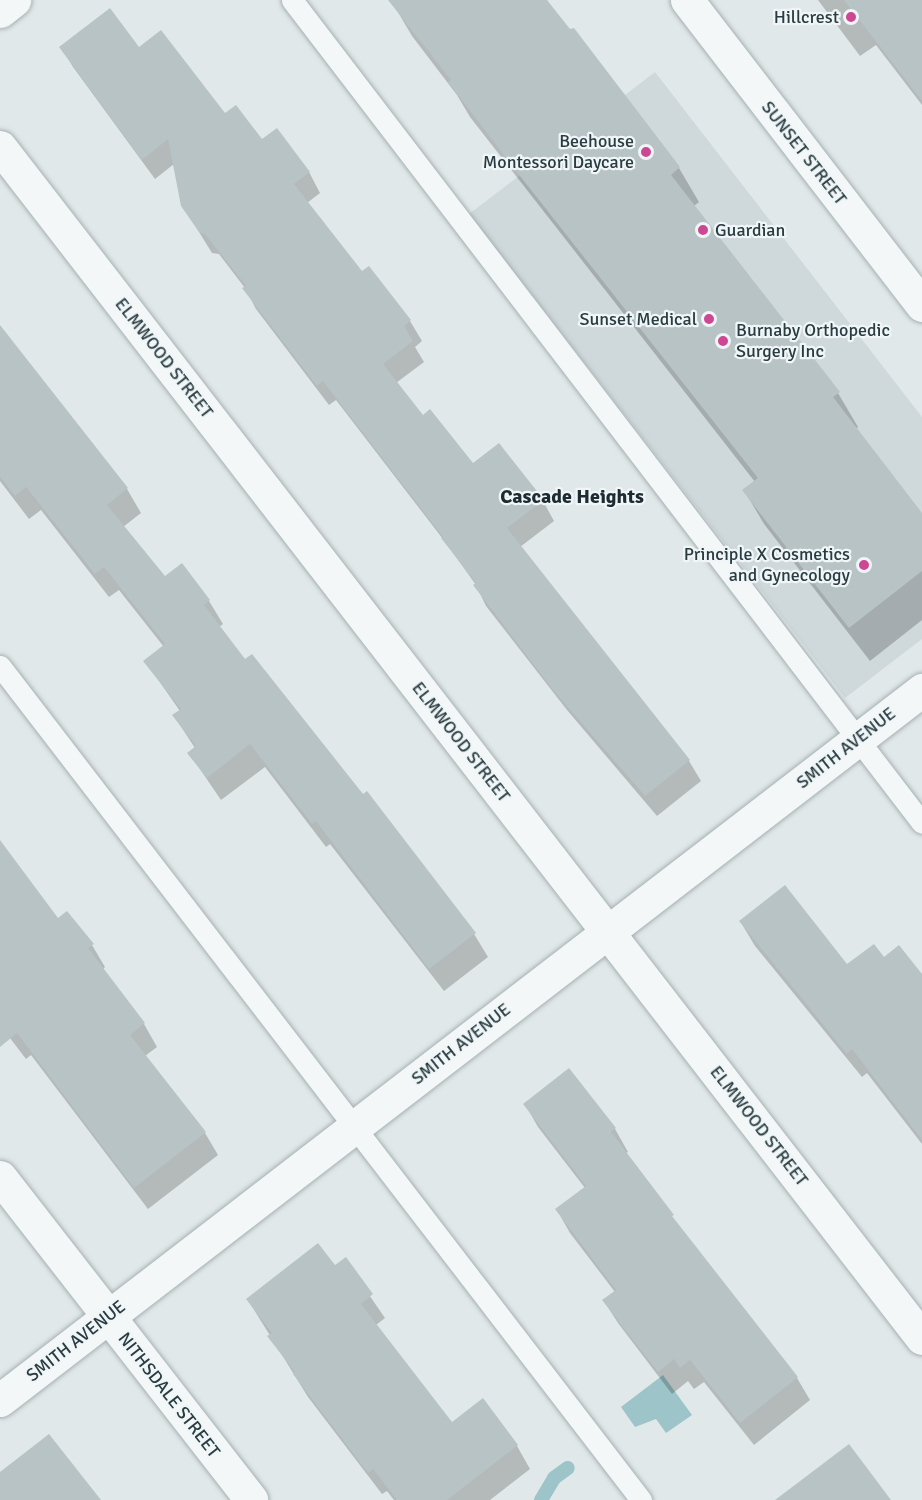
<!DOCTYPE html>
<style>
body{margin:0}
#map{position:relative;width:922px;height:1500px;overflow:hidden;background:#e1e8e9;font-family:Signika,sans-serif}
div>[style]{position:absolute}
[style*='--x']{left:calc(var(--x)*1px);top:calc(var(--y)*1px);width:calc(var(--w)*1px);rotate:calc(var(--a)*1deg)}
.built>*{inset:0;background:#cfd8db}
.water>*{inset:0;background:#9cc4c9}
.shadow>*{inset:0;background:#0003}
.stream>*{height:14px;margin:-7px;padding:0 7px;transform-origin:7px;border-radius:7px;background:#9cc4c9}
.building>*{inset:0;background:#b8c3c6}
.roads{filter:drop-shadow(0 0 2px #a6b1b3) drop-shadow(0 0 2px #a6b1b3)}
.service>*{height:21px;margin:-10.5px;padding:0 10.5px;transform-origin:10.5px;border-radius:10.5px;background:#f4f7f8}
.minor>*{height:33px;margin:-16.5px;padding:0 16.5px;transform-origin:16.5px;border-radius:16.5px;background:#f4f7f8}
.tertiary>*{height:33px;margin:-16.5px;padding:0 16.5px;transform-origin:16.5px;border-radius:16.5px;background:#f4f7f8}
.dots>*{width:16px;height:16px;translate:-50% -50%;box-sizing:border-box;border:3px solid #f0f6f7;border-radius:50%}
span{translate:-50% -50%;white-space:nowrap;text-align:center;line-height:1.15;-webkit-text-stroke:4.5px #f0f6f7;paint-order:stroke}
.poi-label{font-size:18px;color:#293c41}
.right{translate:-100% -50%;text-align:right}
.left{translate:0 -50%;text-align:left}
.street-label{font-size:18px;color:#293c41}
.neighbourhood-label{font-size:20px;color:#1c2c32;font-weight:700}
</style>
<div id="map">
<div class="built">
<i style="clip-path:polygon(655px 72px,922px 417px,922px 639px,845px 698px,469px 214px)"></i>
</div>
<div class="water">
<i style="clip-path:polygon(663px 1375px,692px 1415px,666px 1433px,656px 1419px,635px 1427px,621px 1407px)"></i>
</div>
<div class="shadow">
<i style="clip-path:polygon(395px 0,546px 0,569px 31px,574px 30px,679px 168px,699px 202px,694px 206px,838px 393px,858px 427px,856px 429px,922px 515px,922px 620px,870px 661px,764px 524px,744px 490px,755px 482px,470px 117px,457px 95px,412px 36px,392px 2px)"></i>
<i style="clip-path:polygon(818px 0,922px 0,922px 105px,876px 45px,860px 56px)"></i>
<i style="clip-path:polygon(61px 47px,139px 49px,224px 115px,309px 172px,320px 193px,307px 203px,362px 273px,410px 321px,422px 341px,415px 347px,424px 362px,396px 383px,422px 417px,472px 465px,543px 501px,554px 521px,520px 547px,689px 761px,701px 781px,657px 816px,567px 710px,486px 606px,476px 585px,446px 543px,336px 400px,329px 405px,256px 309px,245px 288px,219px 254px,212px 253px,183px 206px,174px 164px,155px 179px,73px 67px)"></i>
<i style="clip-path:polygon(0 326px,127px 489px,141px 513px,123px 527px,164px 578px,209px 601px,223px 624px,219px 627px,245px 661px,474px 934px,488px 957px,444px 991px,330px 844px,326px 847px,265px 767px,221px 800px,189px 753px,195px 748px,174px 716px,180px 711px,145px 661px,164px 647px,119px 590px,109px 597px,41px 510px,29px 519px,0 481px)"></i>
<i style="clip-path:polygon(0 842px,58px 920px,92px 945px,105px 967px,103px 969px,144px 1024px,157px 1047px,145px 1056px,205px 1133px,218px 1155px,148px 1209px,31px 1055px,26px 1059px,0 1025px)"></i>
<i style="clip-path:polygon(740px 921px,847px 967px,883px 959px,922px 976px,922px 1144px,867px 1073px,862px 1077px,755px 946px)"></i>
<i style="clip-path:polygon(525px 1104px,615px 1129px,628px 1152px,626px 1153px,683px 1233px,797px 1378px,810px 1400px,754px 1445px,704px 1382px,694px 1389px,688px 1381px,672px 1394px,618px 1323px,604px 1301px,615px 1292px,570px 1233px,557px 1210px,585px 1188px,538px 1127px)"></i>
<i style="clip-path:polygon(345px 1260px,385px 1318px,376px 1325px,452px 1424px,482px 1400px,517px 1446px,530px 1469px,490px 1500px,394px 1500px,387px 1491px,382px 1494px,308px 1397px,248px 1300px,335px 1267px)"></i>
</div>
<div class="stream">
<i style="--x:541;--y:1500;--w:26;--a:-59"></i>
<i style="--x:554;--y:1478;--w:17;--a:-36"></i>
</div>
<div class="building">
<i style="clip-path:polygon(388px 0,547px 0,570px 29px,574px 28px,680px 167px,671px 175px,840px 392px,833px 397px,922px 513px,922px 571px,849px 628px,742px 490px,758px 478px,513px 167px,448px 82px,451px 80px)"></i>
<i style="clip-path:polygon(844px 0,922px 0,922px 101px)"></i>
<i style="clip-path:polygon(110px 8px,139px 47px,161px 30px,225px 113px,236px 105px,262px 139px,277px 128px,310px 172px,294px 184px,362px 271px,369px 266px,411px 320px,404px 326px,413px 341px,383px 364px,423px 415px,430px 409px,473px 463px,499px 443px,544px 500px,507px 528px,690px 760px,645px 796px,553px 690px,473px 585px,476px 583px,441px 538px,443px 537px,323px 381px,317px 386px,242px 288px,246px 286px,205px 234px,199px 232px,181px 206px,168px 139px,142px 160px,59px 47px)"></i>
<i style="clip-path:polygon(0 325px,128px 488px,107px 505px,165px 576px,182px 563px,210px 600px,204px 605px,245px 659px,252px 654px,363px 794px,367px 791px,476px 933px,429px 969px,316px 821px,312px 824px,250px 744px,207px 778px,187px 753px,196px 746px,172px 715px,181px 709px,143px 661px,165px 644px,104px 567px,95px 574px,26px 487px,15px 496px,0 477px)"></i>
<i style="clip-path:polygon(0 840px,58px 918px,67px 911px,94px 944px,88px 948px,145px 1023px,130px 1035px,206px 1132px,134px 1188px,17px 1033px,0 1047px)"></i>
<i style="clip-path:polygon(785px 885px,847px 964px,874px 944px,884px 957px,899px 945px,922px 974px,922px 1140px,852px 1049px,847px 1054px,739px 921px)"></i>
<i style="clip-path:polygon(569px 1068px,616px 1128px,611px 1132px,674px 1215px,672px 1216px,798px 1377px,740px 1423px,690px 1360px,680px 1368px,674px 1359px,658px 1372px,602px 1300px,616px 1290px,555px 1209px,586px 1186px,523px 1104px)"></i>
<i style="clip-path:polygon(318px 1243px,335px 1265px,346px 1257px,373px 1294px,361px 1304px,452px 1422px,483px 1398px,518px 1445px,447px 1500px,397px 1500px,373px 1469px,368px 1473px,293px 1374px,295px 1372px,267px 1336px,272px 1333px,246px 1299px)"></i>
<i style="clip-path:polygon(49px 1434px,101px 1500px,0 1500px,0 1472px)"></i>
<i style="clip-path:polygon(849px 1444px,891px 1500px,775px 1500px)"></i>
</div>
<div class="roads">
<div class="service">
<i style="--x:292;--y:0;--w:1036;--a:52.57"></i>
<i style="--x:0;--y:666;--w:1052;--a:52.45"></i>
</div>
<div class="minor">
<i style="--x:687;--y:0;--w:385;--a:52.4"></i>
<i style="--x:0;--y:11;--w:18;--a:-38"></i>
<i style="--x:0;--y:147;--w:1506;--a:52.26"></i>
<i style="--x:0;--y:1177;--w:409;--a:52.1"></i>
</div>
<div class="tertiary">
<i style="--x:0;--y:1400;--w:1164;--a:-37.6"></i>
</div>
</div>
<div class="dots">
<i style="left:851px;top:17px;background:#cd4792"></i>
<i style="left:646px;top:152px;background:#cd4792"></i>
<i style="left:703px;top:230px;background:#cd4792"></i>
<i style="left:709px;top:319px;background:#cd4792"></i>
<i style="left:723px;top:341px;background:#cd4792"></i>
<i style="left:864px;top:565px;background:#cd4792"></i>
</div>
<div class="poi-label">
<span class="right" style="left:839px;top:17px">Hillcrest</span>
<span class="right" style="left:634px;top:152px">Beehouse<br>Montessori Daycare</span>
<span class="left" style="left:715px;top:230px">Guardian</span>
<span class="right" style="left:697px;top:319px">Sunset Medical</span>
<span class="left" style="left:736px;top:341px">Burnaby Orthopedic<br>Surgery Inc</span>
<span class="right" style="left:850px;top:565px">Principle X Cosmetics<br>and Gynecology</span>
</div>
<div class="street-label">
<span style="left:804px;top:153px;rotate:52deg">SUNSET STREET</span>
<span style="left:164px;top:358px;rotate:52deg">ELMWOOD STREET</span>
<span style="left:461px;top:742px;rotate:52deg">ELMWOOD STREET</span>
<span style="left:846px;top:748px;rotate:-38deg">SMITH AVENUE</span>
<span style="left:461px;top:1044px;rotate:-38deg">SMITH AVENUE</span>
<span style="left:759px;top:1126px;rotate:52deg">ELMWOOD STREET</span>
<span style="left:76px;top:1341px;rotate:-38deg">SMITH AVENUE</span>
<span style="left:169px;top:1395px;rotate:52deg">NITHSDALE STREET</span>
</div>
<div class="neighbourhood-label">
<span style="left:572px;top:496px">Cascade Heights</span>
</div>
</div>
